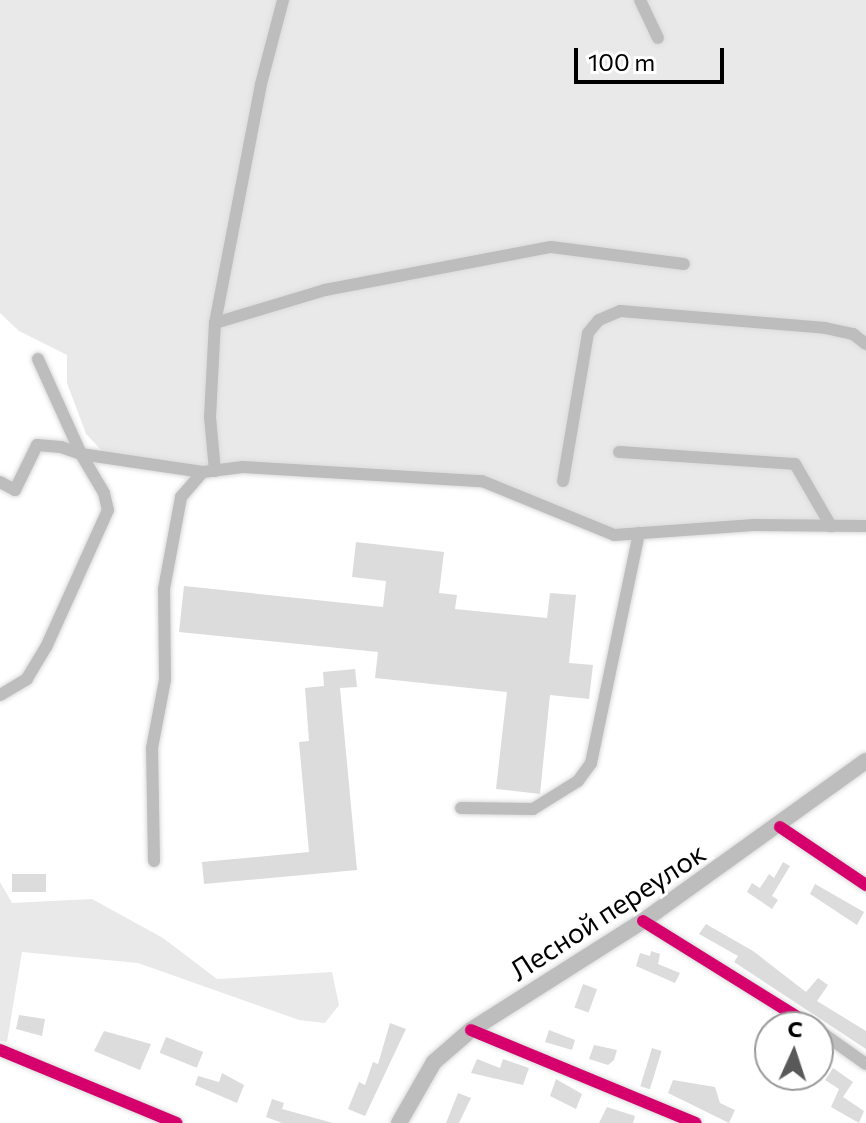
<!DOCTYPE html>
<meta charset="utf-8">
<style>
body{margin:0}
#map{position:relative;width:866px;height:1123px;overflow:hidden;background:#fff;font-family:Commissioner,sans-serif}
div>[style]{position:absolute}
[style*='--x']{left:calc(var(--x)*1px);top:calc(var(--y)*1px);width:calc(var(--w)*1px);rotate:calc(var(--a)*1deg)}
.green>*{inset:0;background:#e9e9e9}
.building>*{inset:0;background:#dcdcdc;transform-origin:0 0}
.roads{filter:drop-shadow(0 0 2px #dbdbdb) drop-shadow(0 0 2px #dbdbdb)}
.minor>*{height:12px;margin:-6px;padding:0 6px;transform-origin:6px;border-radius:6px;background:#bdbdbd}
.major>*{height:16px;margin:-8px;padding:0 8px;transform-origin:8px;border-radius:8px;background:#bdbdbd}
.cycleway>*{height:12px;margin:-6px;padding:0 6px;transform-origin:6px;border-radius:6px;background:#d6006c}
span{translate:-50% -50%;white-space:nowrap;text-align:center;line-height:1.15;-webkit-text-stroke:6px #fff;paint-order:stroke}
.street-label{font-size:28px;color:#000}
.north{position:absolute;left:754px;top:1011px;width:80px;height:80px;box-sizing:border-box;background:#fff;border:2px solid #999;border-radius:50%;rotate:3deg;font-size:22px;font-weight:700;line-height:32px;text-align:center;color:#000}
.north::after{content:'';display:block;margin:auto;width:28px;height:36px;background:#595959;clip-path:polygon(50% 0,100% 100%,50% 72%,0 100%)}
.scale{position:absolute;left:574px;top:48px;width:150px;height:36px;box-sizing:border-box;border:4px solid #000;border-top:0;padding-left:10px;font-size:24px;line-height:28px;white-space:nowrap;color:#000;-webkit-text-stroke:6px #fff;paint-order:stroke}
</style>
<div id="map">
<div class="green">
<i style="clip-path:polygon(0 0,866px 0,866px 526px,614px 535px,482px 481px,439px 475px,203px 472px,106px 455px,86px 434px,67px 383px,67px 355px,19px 331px,0 313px)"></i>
<i style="clip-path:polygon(0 882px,12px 903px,92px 899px,163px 938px,217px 979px,332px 972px,339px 1005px,325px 1023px,299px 1020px,138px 963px,22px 952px,7px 1042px,0 1041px)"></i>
</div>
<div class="building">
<i style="clip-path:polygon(356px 542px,444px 552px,439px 593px,457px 595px,455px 609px,547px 618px,550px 593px,576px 595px,569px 663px,593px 665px,589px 699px,550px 695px,540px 794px,496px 789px,507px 692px,375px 678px,378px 652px,179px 632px,184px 586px,383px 607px,386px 581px,352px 577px)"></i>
<i style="clip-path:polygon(355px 669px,357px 687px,340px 688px,357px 870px,204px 884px,202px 862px,309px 852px,299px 742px,309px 741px,305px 688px,324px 686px,323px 672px)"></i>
<i style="clip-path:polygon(783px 862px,790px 866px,772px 896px,778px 900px,772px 909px,747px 892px,752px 883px,760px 888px,769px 874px,774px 878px)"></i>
<i style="left:12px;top:874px;width:34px;height:18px"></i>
<i style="clip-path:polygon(815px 884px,864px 912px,857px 925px,810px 894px)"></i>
<i style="clip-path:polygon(706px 924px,753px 951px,806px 992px,818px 978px,828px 985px,817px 1001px,866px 1031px,866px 1049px,734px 962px,738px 956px,699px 934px)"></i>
<i style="clip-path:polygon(651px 951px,660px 954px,658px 964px,680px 973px,675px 983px,636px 966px,640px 953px,650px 956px)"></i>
<i style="left:583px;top:984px;width:15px;height:25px;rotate:20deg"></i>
<i style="clip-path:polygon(19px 1015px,45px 1019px,42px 1036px,16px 1029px)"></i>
<i style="clip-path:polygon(390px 1023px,406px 1029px,365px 1116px,348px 1109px,359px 1082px,365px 1085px,373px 1062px,378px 1064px)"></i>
<i style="clip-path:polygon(549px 1030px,575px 1040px,572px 1050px,545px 1042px)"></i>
<i style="clip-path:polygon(104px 1031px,151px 1044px,140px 1070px,94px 1051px)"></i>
<i style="left:166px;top:1037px;width:40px;height:17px;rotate:22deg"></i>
<i style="clip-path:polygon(594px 1045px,617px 1050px,614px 1060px,608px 1065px,589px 1059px)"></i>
<i style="left:652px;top:1048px;width:10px;height:40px;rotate:17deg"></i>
<i style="clip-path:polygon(477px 1059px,500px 1068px,503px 1059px,529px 1068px,523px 1085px,471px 1073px)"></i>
<i style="clip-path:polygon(833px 1068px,853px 1082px,843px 1097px,864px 1111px,859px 1123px,831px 1107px,839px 1089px,825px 1080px)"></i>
<i style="clip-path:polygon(222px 1073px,244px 1085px,237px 1103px,195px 1085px,198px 1076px,219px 1082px)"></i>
<i style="clip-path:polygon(556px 1079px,582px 1094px,576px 1109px,550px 1096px)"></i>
<i style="clip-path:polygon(673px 1080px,715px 1087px,720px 1103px,735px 1110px,729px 1123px,668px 1093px)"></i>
<i style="clip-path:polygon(458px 1093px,471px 1098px,459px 1123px,446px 1123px)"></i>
<i style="clip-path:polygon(272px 1099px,284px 1103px,282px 1109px,333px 1123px,282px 1123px,266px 1117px)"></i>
<i style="clip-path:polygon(607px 1107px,635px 1116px,633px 1123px,599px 1123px)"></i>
</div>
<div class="roads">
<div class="minor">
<i style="--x:640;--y:0;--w:42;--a:64.7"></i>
<i style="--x:215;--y:323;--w:115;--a:-16.7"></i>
<i style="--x:325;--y:290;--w:230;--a:-10.8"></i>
<i style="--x:551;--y:247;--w:134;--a:7.3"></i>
<i style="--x:38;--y:359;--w:104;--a:65.6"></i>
<i style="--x:81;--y:454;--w:123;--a:8.4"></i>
<i style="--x:619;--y:452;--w:176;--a:3.9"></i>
<i style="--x:795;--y:464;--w:72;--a:59.9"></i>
<i style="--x:215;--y:471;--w:54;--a:-95.3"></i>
<i style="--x:210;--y:417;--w:94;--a:-87"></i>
<i style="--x:215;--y:323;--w:243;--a:-79.1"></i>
<i style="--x:261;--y:84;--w:87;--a:-75.3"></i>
<i style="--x:563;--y:481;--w:150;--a:-80.4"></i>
<i style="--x:588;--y:333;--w:17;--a:-50"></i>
<i style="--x:599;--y:320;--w:23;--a:-23"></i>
<i style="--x:620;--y:311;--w:206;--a:4.7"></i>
<i style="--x:825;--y:328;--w:29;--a:12"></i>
<i style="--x:853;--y:334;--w:16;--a:38"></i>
<i style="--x:0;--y:482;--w:17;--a:28"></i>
<i style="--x:15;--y:490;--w:50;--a:-63.9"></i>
<i style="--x:37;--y:445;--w:24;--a:5"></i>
<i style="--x:61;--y:447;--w:21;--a:19"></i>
<i style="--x:81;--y:454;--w:45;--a:59.5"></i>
<i style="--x:104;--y:493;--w:17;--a:77"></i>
<i style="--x:108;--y:510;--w:150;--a:114.3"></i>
<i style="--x:46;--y:647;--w:37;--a:121"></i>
<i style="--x:27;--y:679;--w:31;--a:149"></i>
<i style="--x:461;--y:808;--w:72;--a:0.8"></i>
<i style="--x:533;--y:809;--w:53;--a:-31.9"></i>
<i style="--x:578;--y:781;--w:22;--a:-54"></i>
<i style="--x:591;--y:763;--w:235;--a:-78.2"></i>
<i style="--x:780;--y:827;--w:104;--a:34"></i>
<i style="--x:154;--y:861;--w:113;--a:-91"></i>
<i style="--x:152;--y:748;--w:69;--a:-79.2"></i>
<i style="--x:165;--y:680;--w:91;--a:-90.6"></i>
<i style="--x:164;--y:589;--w:94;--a:-79.5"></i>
<i style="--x:181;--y:497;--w:33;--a:-49"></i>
<i style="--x:203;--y:472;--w:40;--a:-7.1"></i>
<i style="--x:243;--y:467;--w:239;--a:3.4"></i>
<i style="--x:482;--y:481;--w:143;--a:22.2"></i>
<i style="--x:614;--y:535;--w:140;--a:-4.1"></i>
<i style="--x:754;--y:525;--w:112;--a:0.5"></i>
<i style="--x:643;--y:921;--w:200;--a:31.9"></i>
<i style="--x:471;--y:1030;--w:243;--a:22.5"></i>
<i style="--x:818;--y:1030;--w:59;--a:35.3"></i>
<i style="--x:0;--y:1050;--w:191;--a:22.5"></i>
</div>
<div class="major">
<i style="--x:399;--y:1123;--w:70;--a:-60.2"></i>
<i style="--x:434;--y:1062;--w:49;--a:-40.9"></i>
<i style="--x:471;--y:1030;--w:204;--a:-32.4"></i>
<i style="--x:643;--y:921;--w:274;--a:-35.7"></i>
</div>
</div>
<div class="cycleway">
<i style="--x:780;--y:827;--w:104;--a:34"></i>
<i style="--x:643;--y:921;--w:200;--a:31.9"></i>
<i style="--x:471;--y:1030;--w:243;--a:22.5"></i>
<i style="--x:0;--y:1050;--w:191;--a:22.5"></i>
</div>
<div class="street-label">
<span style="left:607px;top:911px;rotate:-33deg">Лесной переулок</span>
</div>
<div class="north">С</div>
<div class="scale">100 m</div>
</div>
